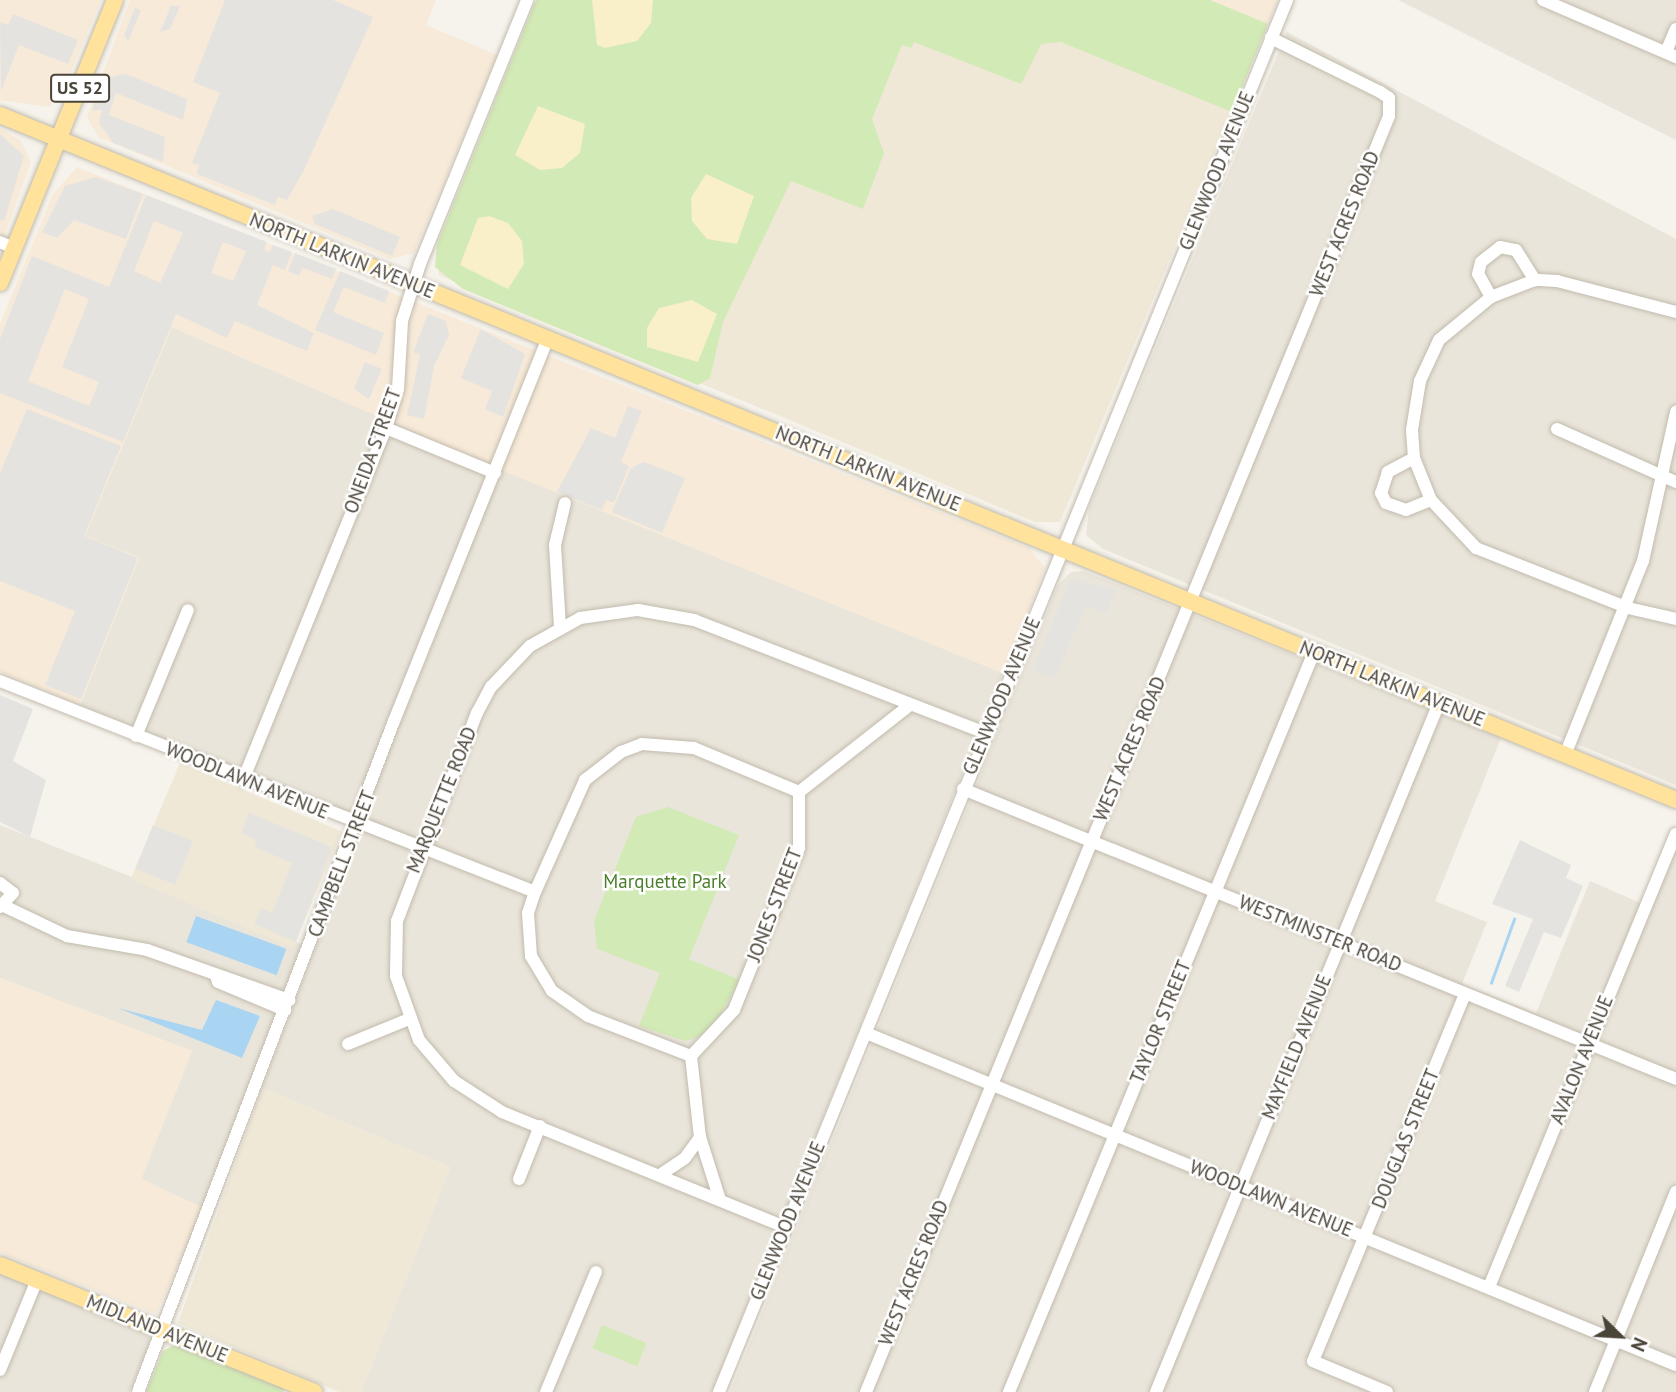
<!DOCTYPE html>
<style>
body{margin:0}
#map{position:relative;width:1676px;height:1392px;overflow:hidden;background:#f6f3ec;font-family:"PT Sans",sans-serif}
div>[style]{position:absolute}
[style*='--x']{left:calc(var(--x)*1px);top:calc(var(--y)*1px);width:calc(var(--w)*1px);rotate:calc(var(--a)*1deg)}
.residential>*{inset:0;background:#eae5da}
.commercial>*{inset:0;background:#f7ead8}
.education>*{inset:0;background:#efe8d6;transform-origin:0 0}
.green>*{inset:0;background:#d2eab5;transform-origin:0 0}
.sand>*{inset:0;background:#f9efc9}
.parking>*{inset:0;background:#e5e3e0;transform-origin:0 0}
.water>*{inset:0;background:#a9d4f2;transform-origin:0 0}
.stream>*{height:2.5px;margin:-1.25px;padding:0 1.25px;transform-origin:1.25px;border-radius:1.25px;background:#a9d4f2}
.roads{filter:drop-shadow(0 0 2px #c2bbae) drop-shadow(0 0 2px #c2bbae)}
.minor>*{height:12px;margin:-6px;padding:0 6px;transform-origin:6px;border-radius:6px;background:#fff}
.major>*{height:16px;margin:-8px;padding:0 8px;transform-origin:8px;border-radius:8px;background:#ffe39c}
span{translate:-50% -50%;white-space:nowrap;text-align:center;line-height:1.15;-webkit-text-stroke:5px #fff;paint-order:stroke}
.shield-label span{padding:2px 5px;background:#fff;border:2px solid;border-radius:5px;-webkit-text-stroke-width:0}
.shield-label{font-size:18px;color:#4b4439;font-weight:700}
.street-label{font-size:19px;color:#4b4439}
.park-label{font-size:19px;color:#4a7f2a}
.north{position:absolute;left:1585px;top:1301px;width:70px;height:70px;-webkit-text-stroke:5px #fff;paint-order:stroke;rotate:114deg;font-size:19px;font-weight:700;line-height:28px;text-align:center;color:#4b4439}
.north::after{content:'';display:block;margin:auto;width:24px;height:32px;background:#4b4439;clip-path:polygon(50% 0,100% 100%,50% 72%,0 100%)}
</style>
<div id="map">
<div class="residential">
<i style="clip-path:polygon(1398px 0,1676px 0,1676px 140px)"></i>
<i style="clip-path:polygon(1287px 32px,1676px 239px,1676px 785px,1103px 549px,1086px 535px,1089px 508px)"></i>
<i style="clip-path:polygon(172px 327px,511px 474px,1003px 673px,712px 1392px,361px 1392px,450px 1167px,262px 1088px,367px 811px,346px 812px,80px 705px,139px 558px,85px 536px)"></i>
<i style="clip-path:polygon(1084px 571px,1501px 738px,1435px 901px,1487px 922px,1462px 984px,1536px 1013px,1590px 881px,1645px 905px,1676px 829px,1676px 1392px,730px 1392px,1058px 585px,1071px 572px)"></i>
<i style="clip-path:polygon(0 825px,304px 945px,203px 1208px,141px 1179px,192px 1051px,0 978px)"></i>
<i style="clip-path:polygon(0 1273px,147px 1332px,150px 1342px,130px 1392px,0 1392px)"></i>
</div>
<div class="commercial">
<i style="clip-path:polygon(0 0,101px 0,65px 86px,49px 107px,0 100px)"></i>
<i style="clip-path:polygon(130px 0,436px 0,426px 25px,497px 55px,414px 253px,390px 259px,98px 137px,87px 117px)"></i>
<i style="clip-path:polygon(1210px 0,1278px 0,1268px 24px)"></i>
<i style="clip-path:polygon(0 128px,21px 141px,31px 162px,0 248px)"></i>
<i style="clip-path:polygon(77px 167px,1029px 548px,1045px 568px,1003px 673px,511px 474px,172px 327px,85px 536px,139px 557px,80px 705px,0 672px,0 324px,53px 194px)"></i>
<i style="clip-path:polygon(0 978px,192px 1051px,141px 1179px,203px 1208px,156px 1314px,0 1253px)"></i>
</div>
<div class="education">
<i style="clip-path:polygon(536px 0,1210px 0,1268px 24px,1060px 522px,1035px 522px,439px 275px,437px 245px)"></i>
<i style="left:180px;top:763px;width:176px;height:126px;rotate:23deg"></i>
<i style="clip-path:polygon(262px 1088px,450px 1167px,361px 1392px,339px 1392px,178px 1323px)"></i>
</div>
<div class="green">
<i style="clip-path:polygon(536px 0,1210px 0,1268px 24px,1232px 112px,1061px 42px,1041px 44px,1021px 84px,914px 42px,911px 48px,902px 45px,872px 119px,884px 153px,863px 209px,791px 181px,723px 322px,710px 378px,698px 385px,463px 289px,435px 267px,437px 245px)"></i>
<i style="clip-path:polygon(668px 807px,739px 835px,689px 959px,740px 980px,709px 1034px,685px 1041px,639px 1026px,660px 973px,597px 949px,594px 921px,636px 817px)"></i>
<i style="left:602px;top:1325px;width:48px;height:25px;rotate:22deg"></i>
<i style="clip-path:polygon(176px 1344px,284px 1389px,283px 1392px,146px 1392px,163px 1351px)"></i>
</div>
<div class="sand">
<i style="clip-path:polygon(592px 0,653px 0,651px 23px,637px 41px,605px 48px,597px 45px)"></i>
<i style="clip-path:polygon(538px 106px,585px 124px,580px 153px,562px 168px,540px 170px,515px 155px)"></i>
<i style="clip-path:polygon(706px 174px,754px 196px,737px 244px,707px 239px,692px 221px,691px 198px)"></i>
<i style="clip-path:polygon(489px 216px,508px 223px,522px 241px,524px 264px,508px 289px,460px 265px,478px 218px)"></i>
<i style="clip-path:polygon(692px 300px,717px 314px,698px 362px,647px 347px,647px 328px,659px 308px)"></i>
</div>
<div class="parking">
<i style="clip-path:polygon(225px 0,333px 0,373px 17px,304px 170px,287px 200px,278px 197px,275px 205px,197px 174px,199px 165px,192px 163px,220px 93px,193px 82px)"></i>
<i style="clip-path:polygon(171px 6px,180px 6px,170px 29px,160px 32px)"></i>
<i style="clip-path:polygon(135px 8px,141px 10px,128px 42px,124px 35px)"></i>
<i style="clip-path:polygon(13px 14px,78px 40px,68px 64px,19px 45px,1px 91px,0 22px,8px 25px)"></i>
<i style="clip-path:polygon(126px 74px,187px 99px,183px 120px,116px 93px,109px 115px,165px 137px,163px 162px,113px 143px,99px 123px,102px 110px,92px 110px,103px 78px)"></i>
<i style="clip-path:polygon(0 134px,24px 156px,4px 221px,0 220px)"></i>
<i style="clip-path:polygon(96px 177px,143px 194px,126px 239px,74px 220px,57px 238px,42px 232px,65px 186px)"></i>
<i style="clip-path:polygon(evenodd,146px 195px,267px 242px,264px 250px,270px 252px,273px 245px,292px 252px,285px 270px,273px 265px,257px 305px,314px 333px,307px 351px,235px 321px,227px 338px,176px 314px,123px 442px,0 393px,0 339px,32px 256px,109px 287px,146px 195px,154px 221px,183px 233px,160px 283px,134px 271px,154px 221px,146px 195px,223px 242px,246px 251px,233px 281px,211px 273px,223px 242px,146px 195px,65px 289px,89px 299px,62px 367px,99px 382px,89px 406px,28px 381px,65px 289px)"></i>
<i style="clip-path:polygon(333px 209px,400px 237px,392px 256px,315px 224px,312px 216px)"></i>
<i style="clip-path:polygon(295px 253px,336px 269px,332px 279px,303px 268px,299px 276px,288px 271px)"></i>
<i style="clip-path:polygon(340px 271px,389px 291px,385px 303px,344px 287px,333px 312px,384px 333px,376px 355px,315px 330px)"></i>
<i style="clip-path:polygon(428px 314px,446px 321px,449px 335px,434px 366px,424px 419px,407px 415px,420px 355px,413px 352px)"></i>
<i style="clip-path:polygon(481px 329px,525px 354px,503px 417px,485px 409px,492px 391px,461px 378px)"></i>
<i style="clip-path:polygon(365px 362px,382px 369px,369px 399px,354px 389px)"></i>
<i style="clip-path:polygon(628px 406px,642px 411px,621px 462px,629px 466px,614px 503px,606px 500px,602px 510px,557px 492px,591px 428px,615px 438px)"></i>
<i style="clip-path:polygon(27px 409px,121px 446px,84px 536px,138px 558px,81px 699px,45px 685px,75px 611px,0 581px,0 473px)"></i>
<i style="clip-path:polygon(644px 462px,685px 478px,662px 533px,612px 512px,631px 468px)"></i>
<i style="clip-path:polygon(1071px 580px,1116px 590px,1106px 613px,1086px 605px,1055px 679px,1033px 669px)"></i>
<i style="clip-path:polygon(0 695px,33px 709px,13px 761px,46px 780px,30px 837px,0 822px)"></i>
<i style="clip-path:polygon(249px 813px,332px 847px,296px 942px,254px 924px,261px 908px,272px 913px,292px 863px,255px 847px,256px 840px,241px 833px)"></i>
<i style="left:153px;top:825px;width:43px;height:47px;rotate:22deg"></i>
<i style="clip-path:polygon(1520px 840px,1571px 865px,1566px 878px,1583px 886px,1561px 938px,1544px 932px,1519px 992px,1505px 986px,1533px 919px,1492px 904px)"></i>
</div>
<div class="water">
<i style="left:196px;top:916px;width:96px;height:28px;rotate:20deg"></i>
<i style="clip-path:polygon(216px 1000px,260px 1016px,242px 1058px,118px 1008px,202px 1030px)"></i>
</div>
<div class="stream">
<i style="--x:1491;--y:983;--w:68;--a:-70.2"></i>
</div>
<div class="roads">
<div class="minor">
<i style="--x:1543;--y:0;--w:145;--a:23.2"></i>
<i style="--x:1666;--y:52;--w:25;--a:-67"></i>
<i style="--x:0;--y:242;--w:15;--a:23"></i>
<i style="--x:1491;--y:297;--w:26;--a:-119"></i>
<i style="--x:1478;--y:274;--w:12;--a:-76"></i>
<i style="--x:1481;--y:262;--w:24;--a:-38"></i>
<i style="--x:1500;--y:247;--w:16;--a:11"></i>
<i style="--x:1516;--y:250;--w:36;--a:58"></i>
<i style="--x:1676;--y:312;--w:123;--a:-165.4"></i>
<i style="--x:1557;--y:281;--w:22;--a:-177"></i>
<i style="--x:1535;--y:280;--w:47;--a:158.9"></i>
<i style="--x:1491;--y:297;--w:67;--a:140.4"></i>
<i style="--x:1439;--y:340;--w:45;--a:114.9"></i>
<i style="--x:1420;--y:381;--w:50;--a:99.3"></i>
<i style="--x:1412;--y:430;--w:28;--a:86"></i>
<i style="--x:1414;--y:458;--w:45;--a:68"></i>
<i style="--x:1431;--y:500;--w:66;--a:46.8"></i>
<i style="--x:1476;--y:548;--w:163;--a:21.5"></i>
<i style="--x:1628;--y:608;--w:49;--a:12.9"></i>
<i style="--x:386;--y:428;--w:118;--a:22.4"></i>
<i style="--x:1557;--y:429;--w:130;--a:24"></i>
<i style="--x:1414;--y:458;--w:30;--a:152"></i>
<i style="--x:1388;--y:472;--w:22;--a:108"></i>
<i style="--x:1381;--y:493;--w:11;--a:63"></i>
<i style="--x:1386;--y:503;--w:21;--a:19"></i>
<i style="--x:1406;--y:510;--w:27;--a:-22"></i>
<i style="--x:560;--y:627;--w:82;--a:-93.5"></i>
<i style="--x:555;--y:545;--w:43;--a:-76.6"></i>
<i style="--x:0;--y:681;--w:575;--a:21.52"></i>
<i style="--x:136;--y:736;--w:136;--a:-67.6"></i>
<i style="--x:1565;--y:755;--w:209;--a:-68.1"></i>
<i style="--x:1643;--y:561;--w:153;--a:-77.5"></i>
<i style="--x:243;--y:780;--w:380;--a:-67.9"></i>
<i style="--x:386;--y:428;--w:41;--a:-72.9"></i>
<i style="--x:398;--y:389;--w:68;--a:-86.6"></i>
<i style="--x:402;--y:321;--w:60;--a:-72.5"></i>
<i style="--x:420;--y:264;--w:285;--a:-67.9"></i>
<i style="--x:963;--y:789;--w:770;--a:22.13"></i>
<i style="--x:799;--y:792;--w:141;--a:-38.1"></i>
<i style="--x:0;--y:883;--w:16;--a:38"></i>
<i style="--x:13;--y:893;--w:19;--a:133"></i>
<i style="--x:4;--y:906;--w:70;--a:25.5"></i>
<i style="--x:67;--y:936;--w:81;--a:9.9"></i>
<i style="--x:147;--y:950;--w:151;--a:19.4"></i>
<i style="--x:216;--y:976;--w:6;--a:72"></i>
<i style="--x:218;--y:982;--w:73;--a:22.7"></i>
<i style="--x:866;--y:1033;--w:875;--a:22.29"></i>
<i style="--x:348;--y:1044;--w:66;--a:-22.3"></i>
<i style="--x:691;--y:1056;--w:110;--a:-158.8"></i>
<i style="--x:588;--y:1016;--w:44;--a:-145.2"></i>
<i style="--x:552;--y:991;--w:41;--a:-121"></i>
<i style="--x:531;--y:956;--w:43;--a:-94"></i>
<i style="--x:528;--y:913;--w:22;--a:-72"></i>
<i style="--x:535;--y:892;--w:123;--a:-65.9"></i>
<i style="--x:585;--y:780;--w:46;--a:-37.9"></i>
<i style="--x:621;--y:752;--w:22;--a:-21"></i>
<i style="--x:642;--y:744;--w:52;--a:4.4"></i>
<i style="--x:694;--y:748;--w:114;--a:22.7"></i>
<i style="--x:691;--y:1056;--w:63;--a:-46.9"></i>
<i style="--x:734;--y:1010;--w:175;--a:-68.1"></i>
<i style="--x:799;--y:848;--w:56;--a:-90"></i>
<i style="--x:691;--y:1056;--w:81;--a:83.7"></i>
<i style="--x:700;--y:1137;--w:66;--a:72.4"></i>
<i style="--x:660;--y:1175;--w:30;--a:-34"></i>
<i style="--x:685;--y:1158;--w:26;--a:-54"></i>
<i style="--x:519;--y:1179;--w:57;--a:-68.4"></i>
<i style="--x:785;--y:1227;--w:305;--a:-157.9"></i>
<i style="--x:502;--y:1112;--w:57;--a:-147.1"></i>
<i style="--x:454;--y:1081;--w:54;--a:-130.5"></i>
<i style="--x:419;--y:1040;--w:68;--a:-109.8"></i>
<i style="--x:396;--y:976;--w:55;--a:-89"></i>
<i style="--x:397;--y:921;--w:223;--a:-69"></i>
<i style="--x:477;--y:713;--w:30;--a:-62"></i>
<i style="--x:491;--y:687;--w:57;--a:-46.4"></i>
<i style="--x:530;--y:646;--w:57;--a:-29.2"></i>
<i style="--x:580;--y:618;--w:59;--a:-7.9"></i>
<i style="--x:638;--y:610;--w:57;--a:10.1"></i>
<i style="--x:694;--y:620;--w:315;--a:21.2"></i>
<i style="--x:1489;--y:1287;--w:490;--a:-67.6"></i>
<i style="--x:0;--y:1370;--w:97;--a:-67.7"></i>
<i style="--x:138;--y:1392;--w:718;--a:-69.12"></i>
<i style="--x:394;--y:721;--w:413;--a:-68.1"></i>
<i style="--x:546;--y:1392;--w:130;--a:-67.4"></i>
<i style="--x:719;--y:1392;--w:1503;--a:-67.8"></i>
<i style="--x:866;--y:1392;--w:1379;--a:-67.71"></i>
<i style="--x:1389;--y:116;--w:18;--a:-90"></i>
<i style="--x:1389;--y:98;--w:11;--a:-146"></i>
<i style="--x:1380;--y:92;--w:122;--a:-153.6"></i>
<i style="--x:1009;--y:1392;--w:800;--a:-67.6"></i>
<i style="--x:1156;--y:1392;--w:745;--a:-67.67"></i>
<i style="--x:1387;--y:1392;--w:80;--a:-157.3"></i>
<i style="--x:1313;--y:1361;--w:397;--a:-67.5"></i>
<i style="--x:1595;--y:1392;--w:216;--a:-68"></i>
</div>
<div class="major">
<i style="--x:0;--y:115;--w:1811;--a:22.23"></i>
<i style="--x:0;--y:283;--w:305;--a:-67.9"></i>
<i style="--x:0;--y:1265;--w:339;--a:22"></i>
</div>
</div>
<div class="shield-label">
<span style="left:80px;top:88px">US 52</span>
</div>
<div class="street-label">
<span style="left:1217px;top:171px;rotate:-68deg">GLENWOOD AVENUE</span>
<span style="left:1345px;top:224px;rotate:-68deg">WEST ACRES ROAD</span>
<span style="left:342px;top:256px;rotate:22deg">NORTH LARKIN AVENUE</span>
<span style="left:373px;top:451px;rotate:-70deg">ONEIDA STREET</span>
<span style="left:868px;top:469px;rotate:22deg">NORTH LARKIN AVENUE</span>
<span style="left:1392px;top:684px;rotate:22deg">NORTH LARKIN AVENUE</span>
<span style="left:1002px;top:696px;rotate:-67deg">GLENWOOD AVENUE</span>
<span style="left:1130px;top:749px;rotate:-67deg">WEST ACRES ROAD</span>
<span style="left:247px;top:781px;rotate:22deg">WOODLAWN AVENUE</span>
<span style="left:442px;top:800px;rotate:-68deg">MARQUETTE ROAD</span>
<span style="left:342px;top:864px;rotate:-69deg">CAMPBELL STREET</span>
<span style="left:775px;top:905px;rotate:-69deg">JONES STREET</span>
<span style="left:1320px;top:934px;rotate:22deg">WESTMINSTER ROAD</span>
<span style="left:1161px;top:1022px;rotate:-68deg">TAYLOR STREET</span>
<span style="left:1297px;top:1047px;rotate:-68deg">MAYFIELD AVENUE</span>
<span style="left:1582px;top:1060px;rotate:-68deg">AVALON AVENUE</span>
<span style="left:1406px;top:1139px;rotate:-68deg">DOUGLAS STREET</span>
<span style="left:1271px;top:1199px;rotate:22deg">WOODLAWN AVENUE</span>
<span style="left:788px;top:1221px;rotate:-68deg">GLENWOOD AVENUE</span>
<span style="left:914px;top:1273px;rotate:-68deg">WEST ACRES ROAD</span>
<span style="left:157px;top:1329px;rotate:22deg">MIDLAND AVENUE</span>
</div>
<div class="park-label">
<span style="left:665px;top:882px">Marquette Park</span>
</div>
<div class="north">N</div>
</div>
